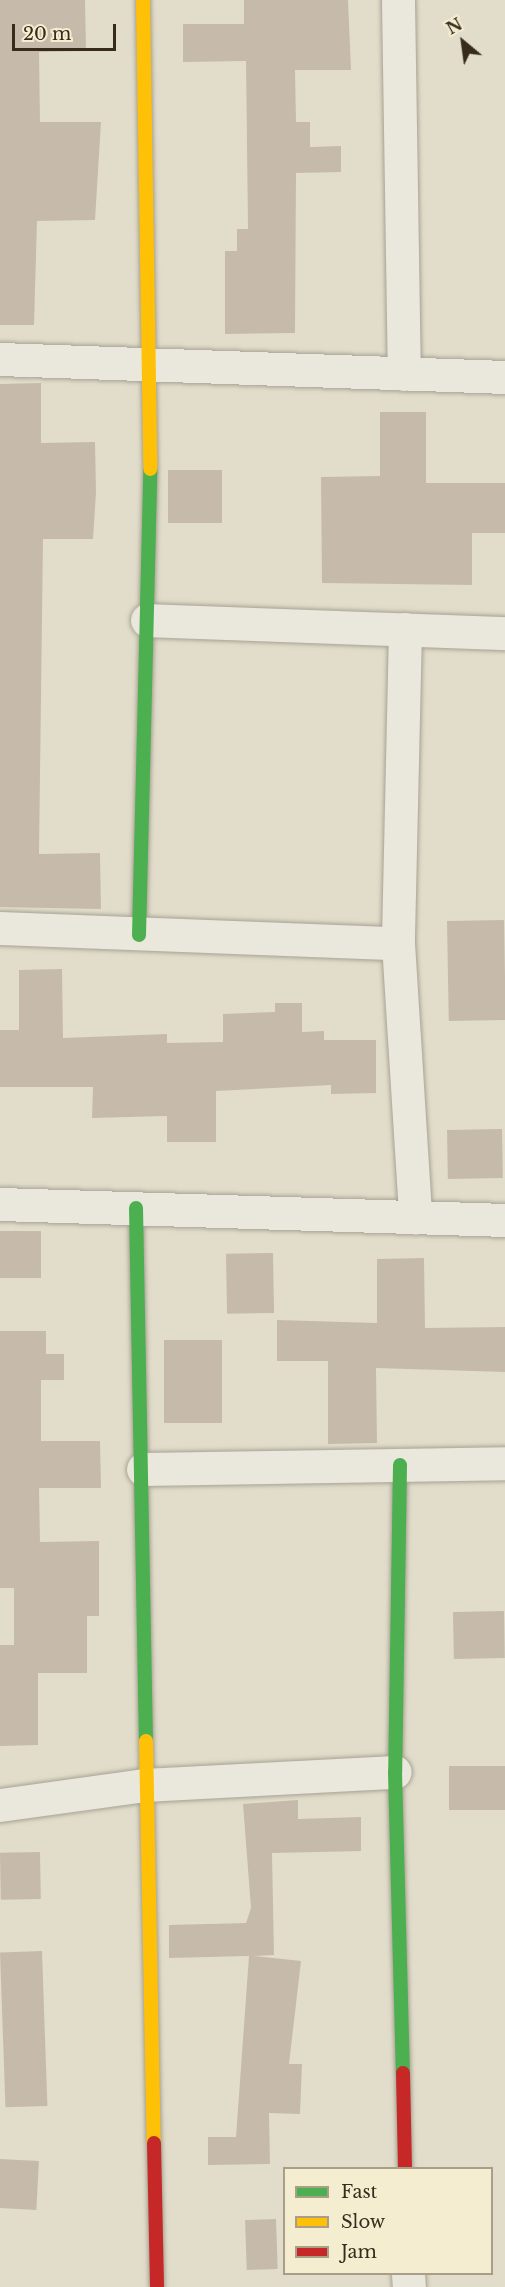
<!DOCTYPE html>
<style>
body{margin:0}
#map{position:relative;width:505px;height:2287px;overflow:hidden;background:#e2ddca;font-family:"Libre Baskerville",serif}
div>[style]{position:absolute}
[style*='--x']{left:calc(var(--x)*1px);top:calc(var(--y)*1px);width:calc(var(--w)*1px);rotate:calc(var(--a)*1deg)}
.building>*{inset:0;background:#c6bbab;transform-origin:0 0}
.roads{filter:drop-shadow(0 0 2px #a7a294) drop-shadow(0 0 2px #a7a294)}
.street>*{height:33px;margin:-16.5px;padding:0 16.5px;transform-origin:16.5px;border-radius:16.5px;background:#eae7dc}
.fast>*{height:14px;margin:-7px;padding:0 7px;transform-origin:7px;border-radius:7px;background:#4caf50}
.slow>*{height:14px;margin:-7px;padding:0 7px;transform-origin:7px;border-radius:7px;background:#ffc107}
.jam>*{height:14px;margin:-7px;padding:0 7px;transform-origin:7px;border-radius:7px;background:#c62828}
span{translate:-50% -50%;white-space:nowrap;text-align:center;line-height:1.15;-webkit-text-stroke:4.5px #f5edd0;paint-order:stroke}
.legend{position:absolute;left:283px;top:2167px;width:210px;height:108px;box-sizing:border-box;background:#f5edd0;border:2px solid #a99f88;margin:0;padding:8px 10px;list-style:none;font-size:18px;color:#362b1d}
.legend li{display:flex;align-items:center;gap:12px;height:30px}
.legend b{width:30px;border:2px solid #a99f88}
.north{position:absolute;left:433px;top:12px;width:60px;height:60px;-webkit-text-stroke:4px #f5edd0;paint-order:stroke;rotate:331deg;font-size:16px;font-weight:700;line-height:24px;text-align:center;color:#362b1d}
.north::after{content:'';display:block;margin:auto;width:21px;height:27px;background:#362b1d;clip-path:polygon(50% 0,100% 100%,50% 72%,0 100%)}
.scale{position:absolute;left:12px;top:24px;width:104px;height:27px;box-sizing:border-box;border:3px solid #362b1d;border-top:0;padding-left:8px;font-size:18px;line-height:21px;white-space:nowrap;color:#362b1d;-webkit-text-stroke:4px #f5edd0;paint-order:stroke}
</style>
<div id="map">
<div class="building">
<i style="clip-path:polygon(0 0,85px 0,86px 51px,39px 52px,40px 122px,101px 122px,95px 220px,37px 221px,34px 325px,0 325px)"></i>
<i style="clip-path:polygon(244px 0,348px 0,351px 70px,295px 70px,296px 122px,310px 122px,310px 147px,341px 146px,341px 172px,296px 173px,295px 333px,225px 334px,225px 251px,237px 251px,237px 229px,248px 229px,246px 61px,183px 62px,183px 24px,244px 24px)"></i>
<i style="clip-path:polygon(41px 383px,41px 443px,95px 442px,96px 492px,93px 539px,43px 539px,39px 854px,100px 853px,101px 909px,0 907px,0 384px)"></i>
<i style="clip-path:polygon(380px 412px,426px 412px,426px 483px,505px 483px,505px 533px,472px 533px,472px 585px,322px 583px,321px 477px,380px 476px)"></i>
<i style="left:168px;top:470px;width:54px;height:53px"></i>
<i style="left:504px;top:920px;width:100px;height:57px;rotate:89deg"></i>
<i style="clip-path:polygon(62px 969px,63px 1038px,167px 1034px,167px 1043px,223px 1042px,223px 1014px,275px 1012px,275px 1003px,302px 1003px,302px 1032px,324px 1031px,324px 1040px,376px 1040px,376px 1093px,331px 1094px,331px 1085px,216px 1091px,216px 1142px,167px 1142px,167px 1116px,92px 1118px,93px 1087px,0 1087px,0 1030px,19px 1030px,19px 970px)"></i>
<i style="left:502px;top:1129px;width:49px;height:55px;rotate:89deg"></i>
<i style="left:41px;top:1231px;width:47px;height:41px;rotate:90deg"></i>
<i style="left:273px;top:1253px;width:60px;height:47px;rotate:89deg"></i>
<i style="clip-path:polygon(424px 1258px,425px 1328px,505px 1327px,505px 1372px,376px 1368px,377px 1443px,328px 1444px,328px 1361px,277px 1361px,277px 1320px,377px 1323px,377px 1259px)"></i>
<i style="clip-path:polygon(0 1331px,46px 1331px,46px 1354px,64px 1354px,64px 1380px,41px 1380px,41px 1441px,100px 1441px,101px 1488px,39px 1488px,40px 1542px,99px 1541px,99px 1616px,87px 1616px,87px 1673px,38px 1673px,38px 1745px,0 1746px,0 1645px,14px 1645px,14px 1588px,0 1588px)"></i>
<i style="left:164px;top:1340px;width:58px;height:83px"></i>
<i style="left:504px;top:1611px;width:47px;height:51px;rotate:89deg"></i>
<i style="left:505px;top:1766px;width:44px;height:56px;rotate:90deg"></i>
<i style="clip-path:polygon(298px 1800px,298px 1819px,361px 1817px,361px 1851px,272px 1853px,274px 1955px,254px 1956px,301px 1961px,289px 2064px,302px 2064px,300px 2114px,269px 2113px,270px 2164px,208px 2165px,208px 2137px,236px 2137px,249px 1956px,169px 1958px,169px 1925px,246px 1923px,251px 1908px,243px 1804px)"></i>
<i style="left:40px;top:1852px;width:47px;height:40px;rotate:89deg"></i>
<i style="left:42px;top:1951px;width:155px;height:42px;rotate:88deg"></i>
<i style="left:0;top:2159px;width:39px;height:49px;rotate:3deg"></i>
<i style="left:276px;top:2219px;width:50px;height:31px;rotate:88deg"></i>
</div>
<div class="roads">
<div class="street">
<i style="--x:398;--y:0;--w:374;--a:89.1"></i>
<i style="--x:0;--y:359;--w:505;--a:2.04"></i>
<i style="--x:147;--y:620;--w:358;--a:2.1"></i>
<i style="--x:405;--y:629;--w:314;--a:91.3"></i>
<i style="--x:398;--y:943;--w:275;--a:86.4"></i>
<i style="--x:0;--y:928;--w:398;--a:2.2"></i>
<i style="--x:0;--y:1204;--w:505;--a:1.81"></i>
<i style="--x:143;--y:1469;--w:362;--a:-0.9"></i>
<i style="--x:0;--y:1805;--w:145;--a:-7.9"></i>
<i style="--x:144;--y:1785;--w:251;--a:-3"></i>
<i style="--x:408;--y:2274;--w:13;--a:86"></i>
</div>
<div class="fast">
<i style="--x:139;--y:935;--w:466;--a:-88.6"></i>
<i style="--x:136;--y:1208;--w:533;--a:88.93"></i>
<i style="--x:400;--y:1465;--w:307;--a:90.9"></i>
<i style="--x:395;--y:1772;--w:301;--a:88.5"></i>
</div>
<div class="slow">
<i style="--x:143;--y:0;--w:469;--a:89.1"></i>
<i style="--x:146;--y:1741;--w:402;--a:88.9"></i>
</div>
<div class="jam">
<i style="--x:403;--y:2073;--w:95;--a:88.8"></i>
<i style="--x:154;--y:2143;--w:144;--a:88.8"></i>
</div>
</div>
<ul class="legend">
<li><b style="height:8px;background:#4caf50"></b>Fast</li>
<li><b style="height:8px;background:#ffc107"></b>Slow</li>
<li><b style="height:8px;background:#c62828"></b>Jam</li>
</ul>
<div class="north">N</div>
<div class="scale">20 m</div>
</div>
